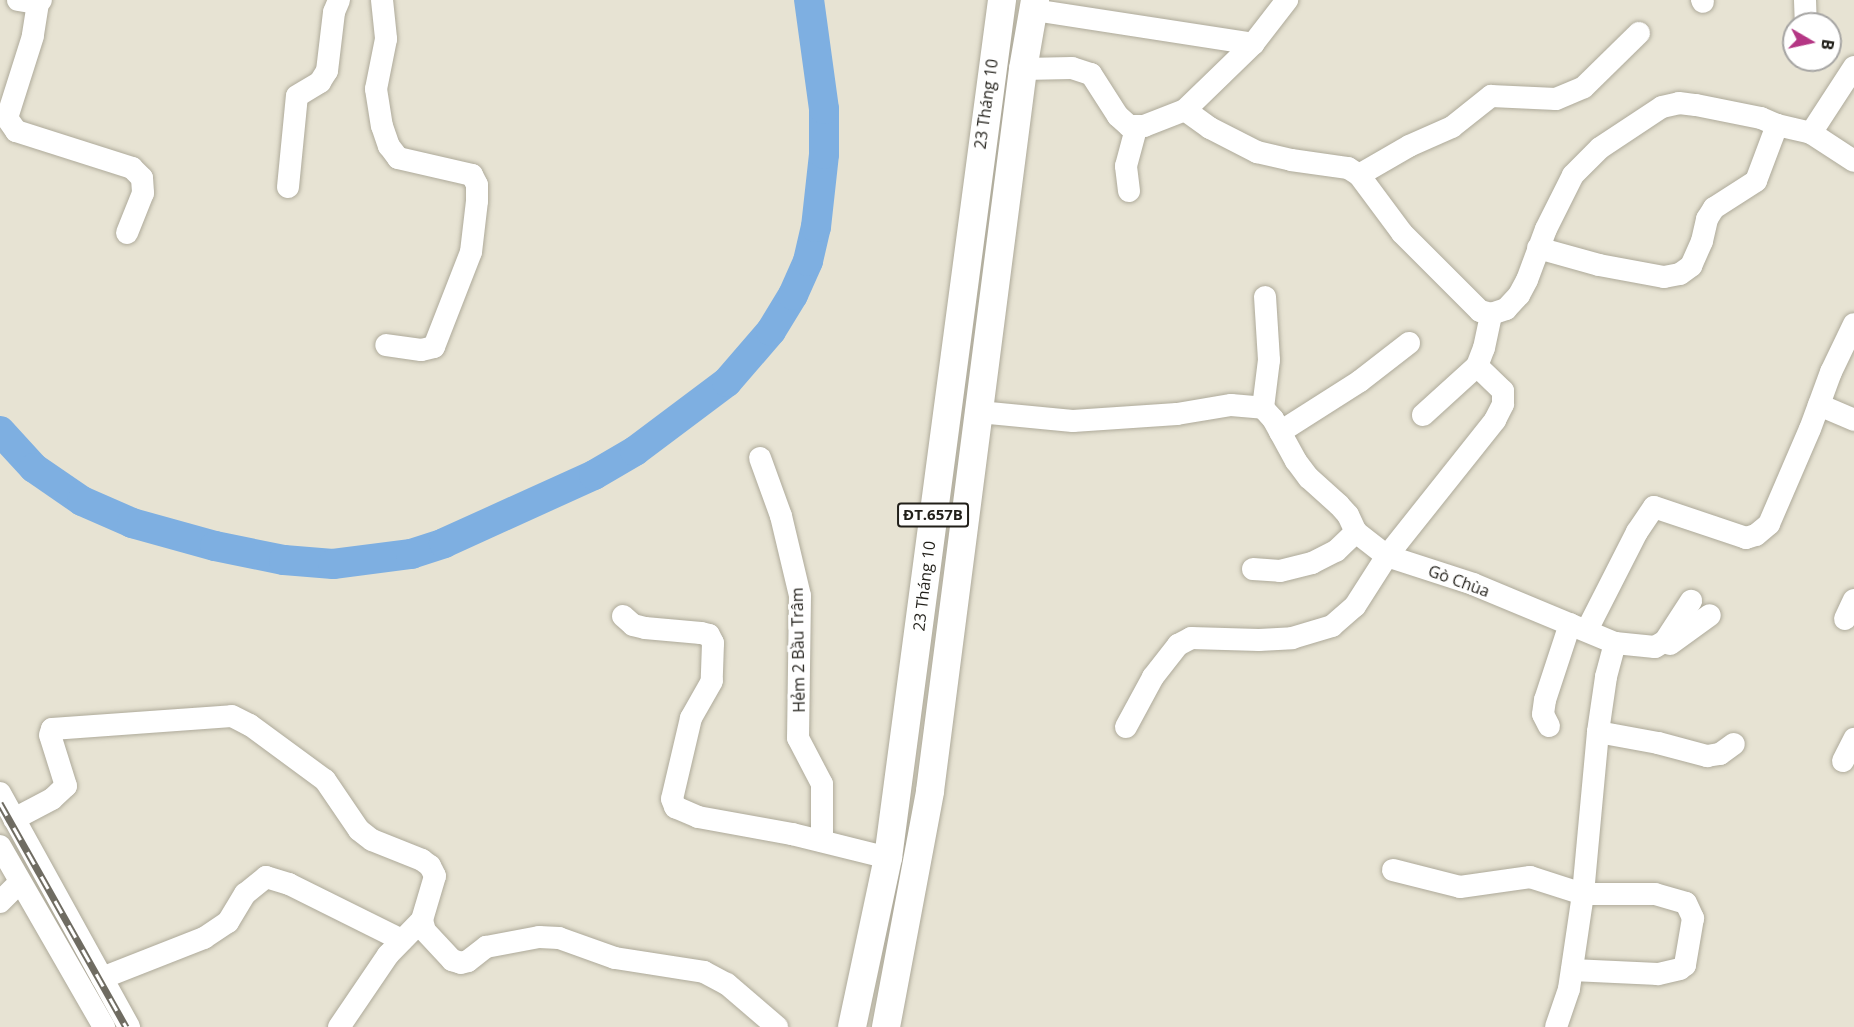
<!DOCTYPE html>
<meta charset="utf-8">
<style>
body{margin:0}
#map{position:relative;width:1854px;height:1027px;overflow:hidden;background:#e7e3d3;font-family:"Open Sans",sans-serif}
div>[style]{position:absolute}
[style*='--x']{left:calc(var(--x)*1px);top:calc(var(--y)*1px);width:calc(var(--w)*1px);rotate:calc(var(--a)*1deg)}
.river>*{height:30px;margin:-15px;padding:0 15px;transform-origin:15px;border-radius:15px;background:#7eafe1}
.roads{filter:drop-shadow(0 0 2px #aeaa9a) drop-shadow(0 0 2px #aeaa9a)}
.minor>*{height:22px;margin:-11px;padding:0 11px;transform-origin:11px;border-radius:11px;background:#fff}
.major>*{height:28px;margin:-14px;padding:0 14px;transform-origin:14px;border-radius:14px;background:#fff}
.rail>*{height:7px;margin-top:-3.5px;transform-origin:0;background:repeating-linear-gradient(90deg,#fff 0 14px,#6f6c62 0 28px);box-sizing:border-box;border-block:2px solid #6f6c62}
span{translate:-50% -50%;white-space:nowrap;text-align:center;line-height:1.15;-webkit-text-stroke:6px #fff;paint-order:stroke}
.shield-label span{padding:2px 4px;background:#fff;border:2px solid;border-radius:4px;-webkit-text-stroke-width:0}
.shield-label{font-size:15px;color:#211f19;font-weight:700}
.street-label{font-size:16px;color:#211f19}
.north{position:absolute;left:1782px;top:12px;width:60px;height:60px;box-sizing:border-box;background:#fff;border:2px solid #a6a5a3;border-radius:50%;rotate:99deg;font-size:16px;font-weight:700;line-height:24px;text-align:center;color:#211f19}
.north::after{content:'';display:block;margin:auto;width:21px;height:27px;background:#b43684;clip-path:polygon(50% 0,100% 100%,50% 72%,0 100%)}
</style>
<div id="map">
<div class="river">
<i style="--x:0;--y:431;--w:50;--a:47.4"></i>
<i style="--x:34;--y:468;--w:58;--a:34.5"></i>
<i style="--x:82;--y:501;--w:55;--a:23.7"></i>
<i style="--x:132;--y:523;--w:86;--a:15.5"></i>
<i style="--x:215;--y:546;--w:70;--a:11.5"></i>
<i style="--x:284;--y:560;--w:49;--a:4.7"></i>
<i style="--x:333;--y:564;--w:79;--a:-7.3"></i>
<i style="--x:411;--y:554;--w:35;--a:-18"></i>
<i style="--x:444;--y:543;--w:165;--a:-24.4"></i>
<i style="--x:594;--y:475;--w:48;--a:-30.3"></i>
<i style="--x:635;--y:451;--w:115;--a:-36.9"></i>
<i style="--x:727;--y:382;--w:67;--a:-49.2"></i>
<i style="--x:771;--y:331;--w:42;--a:-58.6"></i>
<i style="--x:793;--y:295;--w:37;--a:-66"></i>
<i style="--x:808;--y:261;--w:35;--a:-77"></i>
<i style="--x:816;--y:227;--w:73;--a:-83.7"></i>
<i style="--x:824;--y:154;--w:45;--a:-90"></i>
<i style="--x:824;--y:109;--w:110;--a:-97.8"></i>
</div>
<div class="roads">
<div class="minor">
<i style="--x:18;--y:0;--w:20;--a:9"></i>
<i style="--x:38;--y:3;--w:4;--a:-45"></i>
<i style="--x:382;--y:0;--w:39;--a:84"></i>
<i style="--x:386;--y:39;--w:51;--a:101.3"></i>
<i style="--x:376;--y:89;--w:37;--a:81"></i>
<i style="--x:382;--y:126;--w:21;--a:71"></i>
<i style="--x:389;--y:146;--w:15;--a:53"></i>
<i style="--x:398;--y:158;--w:76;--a:12.9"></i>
<i style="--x:472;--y:175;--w:11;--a:63"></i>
<i style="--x:477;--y:185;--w:16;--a:90"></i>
<i style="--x:477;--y:201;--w:51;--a:96.7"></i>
<i style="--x:471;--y:252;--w:102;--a:111.3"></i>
<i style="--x:434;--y:347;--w:13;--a:167"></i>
<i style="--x:421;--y:350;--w:35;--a:-172"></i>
<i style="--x:1702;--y:0;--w:2;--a:63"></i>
<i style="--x:1805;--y:0;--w:24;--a:88"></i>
<i style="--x:38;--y:3;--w:33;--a:99"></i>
<i style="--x:33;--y:36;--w:86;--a:107.6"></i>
<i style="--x:7;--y:118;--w:16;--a:55"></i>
<i style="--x:16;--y:131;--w:122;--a:17.7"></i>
<i style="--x:132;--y:168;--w:14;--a:45"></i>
<i style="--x:142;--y:178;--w:15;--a:86"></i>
<i style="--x:143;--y:193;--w:43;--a:111.8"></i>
<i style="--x:1034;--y:10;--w:222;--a:8.8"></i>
<i style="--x:1854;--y:67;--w:79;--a:123.1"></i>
<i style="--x:1811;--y:133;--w:51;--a:33.1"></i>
<i style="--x:1023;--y:69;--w:49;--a:-1.2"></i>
<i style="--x:1072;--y:68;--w:20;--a:18"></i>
<i style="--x:1091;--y:74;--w:50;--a:57.3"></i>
<i style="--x:1118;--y:116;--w:15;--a:42"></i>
<i style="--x:1129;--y:126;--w:15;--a:0"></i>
<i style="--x:1144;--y:126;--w:44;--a:-21.3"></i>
<i style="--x:1185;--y:110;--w:31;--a:36"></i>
<i style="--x:1210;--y:128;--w:53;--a:27.1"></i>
<i style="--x:1257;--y:152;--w:35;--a:13"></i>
<i style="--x:1291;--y:160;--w:58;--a:8"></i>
<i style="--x:1348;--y:168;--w:13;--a:32"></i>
<i style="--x:1359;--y:175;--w:72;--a:53.4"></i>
<i style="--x:1402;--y:233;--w:110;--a:45"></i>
<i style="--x:1480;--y:311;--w:11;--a:15"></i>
<i style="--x:1491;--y:314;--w:16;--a:-18"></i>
<i style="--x:1506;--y:309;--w:19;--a:-47"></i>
<i style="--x:1519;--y:295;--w:17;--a:-62"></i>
<i style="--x:1527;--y:280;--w:54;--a:-69.6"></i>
<i style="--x:1546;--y:229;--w:60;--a:-63.4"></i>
<i style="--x:1573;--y:175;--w:38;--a:-45"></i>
<i style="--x:1600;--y:148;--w:74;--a:-33.5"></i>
<i style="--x:1662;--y:107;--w:17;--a:-13"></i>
<i style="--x:1679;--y:103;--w:17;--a:7"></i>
<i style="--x:1696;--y:105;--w:66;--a:11.3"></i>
<i style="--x:1761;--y:118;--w:17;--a:24"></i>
<i style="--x:1777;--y:125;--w:35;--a:13"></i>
<i style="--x:1185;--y:110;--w:95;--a:-44.1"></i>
<i style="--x:1253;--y:44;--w:56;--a:-52.3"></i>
<i style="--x:1359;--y:175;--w:58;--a:-30.1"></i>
<i style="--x:1409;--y:146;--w:47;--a:-23.8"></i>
<i style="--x:1452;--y:127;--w:50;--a:-38.5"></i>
<i style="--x:1491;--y:96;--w:65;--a:2.6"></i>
<i style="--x:1556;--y:99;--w:30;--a:-23"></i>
<i style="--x:1584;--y:87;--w:77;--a:-44.5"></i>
<i style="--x:288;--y:187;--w:91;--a:-84.4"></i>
<i style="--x:297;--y:96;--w:27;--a:-31"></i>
<i style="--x:320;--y:82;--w:13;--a:-58"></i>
<i style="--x:327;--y:71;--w:59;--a:-83.2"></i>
<i style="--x:334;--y:12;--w:13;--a:-67"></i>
<i style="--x:1129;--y:191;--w:25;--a:-97"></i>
<i style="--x:1126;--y:166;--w:39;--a:-75"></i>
<i style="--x:1538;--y:248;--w:63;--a:15.6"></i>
<i style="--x:1599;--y:265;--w:66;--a:10.5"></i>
<i style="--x:1664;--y:277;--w:16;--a:-11"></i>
<i style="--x:1680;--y:274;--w:14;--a:-36"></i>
<i style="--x:1691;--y:266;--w:27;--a:-66"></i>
<i style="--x:1702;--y:241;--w:23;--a:-77"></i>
<i style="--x:1707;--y:219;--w:13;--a:-58"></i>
<i style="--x:1714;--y:208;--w:50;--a:-32.7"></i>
<i style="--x:1756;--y:181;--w:60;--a:-69.4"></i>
<i style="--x:1819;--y:405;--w:38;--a:23"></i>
<i style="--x:1263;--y:408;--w:48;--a:-82.9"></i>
<i style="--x:1269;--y:360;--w:63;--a:-93.6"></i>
<i style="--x:979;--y:412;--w:94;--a:5.5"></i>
<i style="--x:1073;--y:421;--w:104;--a:-3.9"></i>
<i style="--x:1177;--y:414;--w:55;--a:-9.5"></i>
<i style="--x:1231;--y:405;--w:32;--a:5"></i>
<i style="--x:1263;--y:408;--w:15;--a:48"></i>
<i style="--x:1273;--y:419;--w:48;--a:61.3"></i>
<i style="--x:1296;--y:461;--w:21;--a:53"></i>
<i style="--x:1309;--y:478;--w:40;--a:42"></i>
<i style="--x:1339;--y:505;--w:13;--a:48"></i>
<i style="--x:1348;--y:515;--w:19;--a:65"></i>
<i style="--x:1356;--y:532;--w:39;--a:38"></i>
<i style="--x:1387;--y:556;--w:90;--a:18"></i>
<i style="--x:1473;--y:584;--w:154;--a:22.6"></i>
<i style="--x:1615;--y:643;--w:35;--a:105"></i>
<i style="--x:1606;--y:677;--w:56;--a:98.3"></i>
<i style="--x:1598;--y:732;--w:163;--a:95.3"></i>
<i style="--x:1583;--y:894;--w:96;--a:98.4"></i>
<i style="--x:1569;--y:989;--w:40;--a:108.9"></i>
<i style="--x:1423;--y:415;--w:73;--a:-42.2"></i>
<i style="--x:1477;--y:366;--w:19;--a:-69"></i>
<i style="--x:1484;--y:348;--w:35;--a:-78"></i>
<i style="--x:1280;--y:432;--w:95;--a:-32.5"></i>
<i style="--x:1360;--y:381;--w:62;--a:-37.8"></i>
<i style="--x:760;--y:458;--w:62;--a:70.1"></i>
<i style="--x:781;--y:516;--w:82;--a:76.6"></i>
<i style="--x:800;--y:596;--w:142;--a:90.8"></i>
<i style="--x:798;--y:738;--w:52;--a:62.4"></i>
<i style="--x:822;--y:784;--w:57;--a:90"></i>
<i style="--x:1253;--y:569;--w:27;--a:4"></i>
<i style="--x:1280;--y:571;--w:33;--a:-14"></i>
<i style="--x:1312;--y:563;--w:27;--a:-27"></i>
<i style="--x:1336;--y:551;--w:28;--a:-44"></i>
<i style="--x:623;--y:616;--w:13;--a:42"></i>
<i style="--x:633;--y:625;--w:12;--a:14"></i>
<i style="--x:645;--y:628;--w:56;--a:5.1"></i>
<i style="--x:701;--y:633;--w:8;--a:14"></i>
<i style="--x:709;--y:635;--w:9;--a:63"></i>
<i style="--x:713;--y:643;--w:38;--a:92"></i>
<i style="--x:712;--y:681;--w:43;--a:119.6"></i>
<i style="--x:691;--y:718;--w:83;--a:103.2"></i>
<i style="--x:672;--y:799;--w:9;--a:69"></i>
<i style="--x:675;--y:807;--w:25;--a:23"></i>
<i style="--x:698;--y:817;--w:96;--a:10.3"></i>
<i style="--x:792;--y:834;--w:99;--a:14"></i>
<i style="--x:1845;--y:619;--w:21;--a:-65"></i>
<i style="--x:1587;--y:630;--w:110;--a:-63"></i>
<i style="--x:1637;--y:532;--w:30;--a:-56"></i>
<i style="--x:1654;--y:507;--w:97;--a:18.6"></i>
<i style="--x:1746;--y:538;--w:10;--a:-17"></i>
<i style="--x:1756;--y:535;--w:17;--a:-40"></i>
<i style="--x:1769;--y:524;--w:103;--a:-66.7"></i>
<i style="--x:1810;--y:429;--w:61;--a:-69.8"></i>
<i style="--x:1831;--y:372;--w:53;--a:-64.4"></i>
<i style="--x:1615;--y:643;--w:40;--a:5.7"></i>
<i style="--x:1655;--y:647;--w:12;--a:-31"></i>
<i style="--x:1665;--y:641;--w:48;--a:-57"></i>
<i style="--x:1670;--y:644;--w:49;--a:-35.9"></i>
<i style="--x:1549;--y:726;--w:13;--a:-117"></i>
<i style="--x:1543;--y:714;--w:14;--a:-82"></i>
<i style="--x:1545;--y:700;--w:80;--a:-71.8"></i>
<i style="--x:1126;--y:727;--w:57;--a:-61.6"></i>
<i style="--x:1153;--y:677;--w:41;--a:-52"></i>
<i style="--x:1178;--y:645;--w:15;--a:-28"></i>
<i style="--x:1191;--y:638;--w:68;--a:1.7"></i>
<i style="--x:1259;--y:640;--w:33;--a:-3"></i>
<i style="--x:1292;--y:638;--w:42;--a:-16.7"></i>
<i style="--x:1332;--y:626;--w:30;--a:-41"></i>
<i style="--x:1355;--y:606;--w:59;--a:-57.4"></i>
<i style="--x:1387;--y:556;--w:174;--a:-51.5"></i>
<i style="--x:1495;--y:420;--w:18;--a:-63"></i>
<i style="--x:1503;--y:404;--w:13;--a:-90"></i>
<i style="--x:1503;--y:391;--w:36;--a:-136"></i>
<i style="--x:1598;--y:732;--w:61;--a:10.4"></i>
<i style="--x:1658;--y:743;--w:51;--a:14.9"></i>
<i style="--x:1707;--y:756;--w:13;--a:-9"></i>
<i style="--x:1720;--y:754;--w:17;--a:-36"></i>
<i style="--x:1843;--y:761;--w:25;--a:-63"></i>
<i style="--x:0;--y:793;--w:267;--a:61.1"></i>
<i style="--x:14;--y:819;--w:43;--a:-27.8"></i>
<i style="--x:52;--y:799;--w:19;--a:-43"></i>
<i style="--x:66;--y:786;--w:53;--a:-107.4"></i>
<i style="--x:50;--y:735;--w:6;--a:-72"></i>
<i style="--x:52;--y:729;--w:180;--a:-4.1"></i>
<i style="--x:232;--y:716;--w:20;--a:27"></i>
<i style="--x:250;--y:725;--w:93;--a:36.3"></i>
<i style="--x:325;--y:780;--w:60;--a:55.8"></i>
<i style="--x:359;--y:830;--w:16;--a:38"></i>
<i style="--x:372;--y:840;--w:54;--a:21.8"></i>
<i style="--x:422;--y:860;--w:10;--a:37"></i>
<i style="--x:430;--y:866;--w:11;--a:63"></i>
<i style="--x:435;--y:876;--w:46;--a:106.5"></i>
<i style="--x:422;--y:920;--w:49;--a:134.2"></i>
<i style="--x:388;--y:955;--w:87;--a:124.2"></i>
<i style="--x:0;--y:846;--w:209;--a:60.1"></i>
<i style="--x:1393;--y:870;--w:69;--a:14.2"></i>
<i style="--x:1460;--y:887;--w:71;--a:-8.1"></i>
<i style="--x:1530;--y:877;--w:56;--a:17.8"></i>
<i style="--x:1583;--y:894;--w:72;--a:0"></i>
<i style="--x:1655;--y:894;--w:32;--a:16"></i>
<i style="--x:1686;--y:903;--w:17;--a:65"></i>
<i style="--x:1693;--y:918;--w:48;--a:99.7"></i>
<i style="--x:1685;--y:965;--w:6;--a:141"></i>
<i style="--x:1680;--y:969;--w:23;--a:167"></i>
<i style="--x:1658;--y:974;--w:86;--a:-177.3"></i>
<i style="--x:0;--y:902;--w:28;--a:-45"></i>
<i style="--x:422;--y:920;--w:11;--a:75"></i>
<i style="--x:425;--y:931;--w:40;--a:47"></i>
<i style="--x:452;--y:960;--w:9;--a:18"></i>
<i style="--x:461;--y:963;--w:7;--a:-16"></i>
<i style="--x:468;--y:961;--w:23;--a:-38"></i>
<i style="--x:486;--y:947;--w:54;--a:-10.7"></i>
<i style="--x:539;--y:937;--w:20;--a:3"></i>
<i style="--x:559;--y:938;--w:59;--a:19.7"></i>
<i style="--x:615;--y:958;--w:90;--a:8.9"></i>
<i style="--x:704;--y:972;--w:26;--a:28"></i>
<i style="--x:727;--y:984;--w:66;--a:40.7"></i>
<i style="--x:102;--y:978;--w:110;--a:-21.4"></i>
<i style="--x:204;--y:938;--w:29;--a:-34"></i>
<i style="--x:228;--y:922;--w:33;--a:-59"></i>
<i style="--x:245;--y:894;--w:27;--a:-39"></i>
<i style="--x:266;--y:877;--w:24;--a:17"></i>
<i style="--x:289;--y:884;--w:126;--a:26.4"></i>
</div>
<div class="major">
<i style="--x:852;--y:1027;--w:173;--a:-78"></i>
<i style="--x:888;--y:858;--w:866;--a:-82.43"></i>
<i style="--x:886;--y:1027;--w:240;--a:-79.4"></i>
<i style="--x:930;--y:791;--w:728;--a:-82.66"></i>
<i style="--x:1023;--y:69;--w:70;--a:-80.1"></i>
</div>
</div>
<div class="rail">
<i style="--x:0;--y:803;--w:257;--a:60.6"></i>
</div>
<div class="shield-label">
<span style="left:933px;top:515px">ĐT.657B</span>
</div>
<div class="street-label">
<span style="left:986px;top:104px;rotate:-82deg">23 Tháng 10</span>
<span style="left:1459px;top:581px;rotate:20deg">Gò Chùa</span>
<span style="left:924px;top:586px;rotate:-83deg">23 Tháng 10</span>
<span style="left:798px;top:650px;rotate:-91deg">Hẻm 2 Bầu Trâm</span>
</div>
<div class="north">B</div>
</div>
